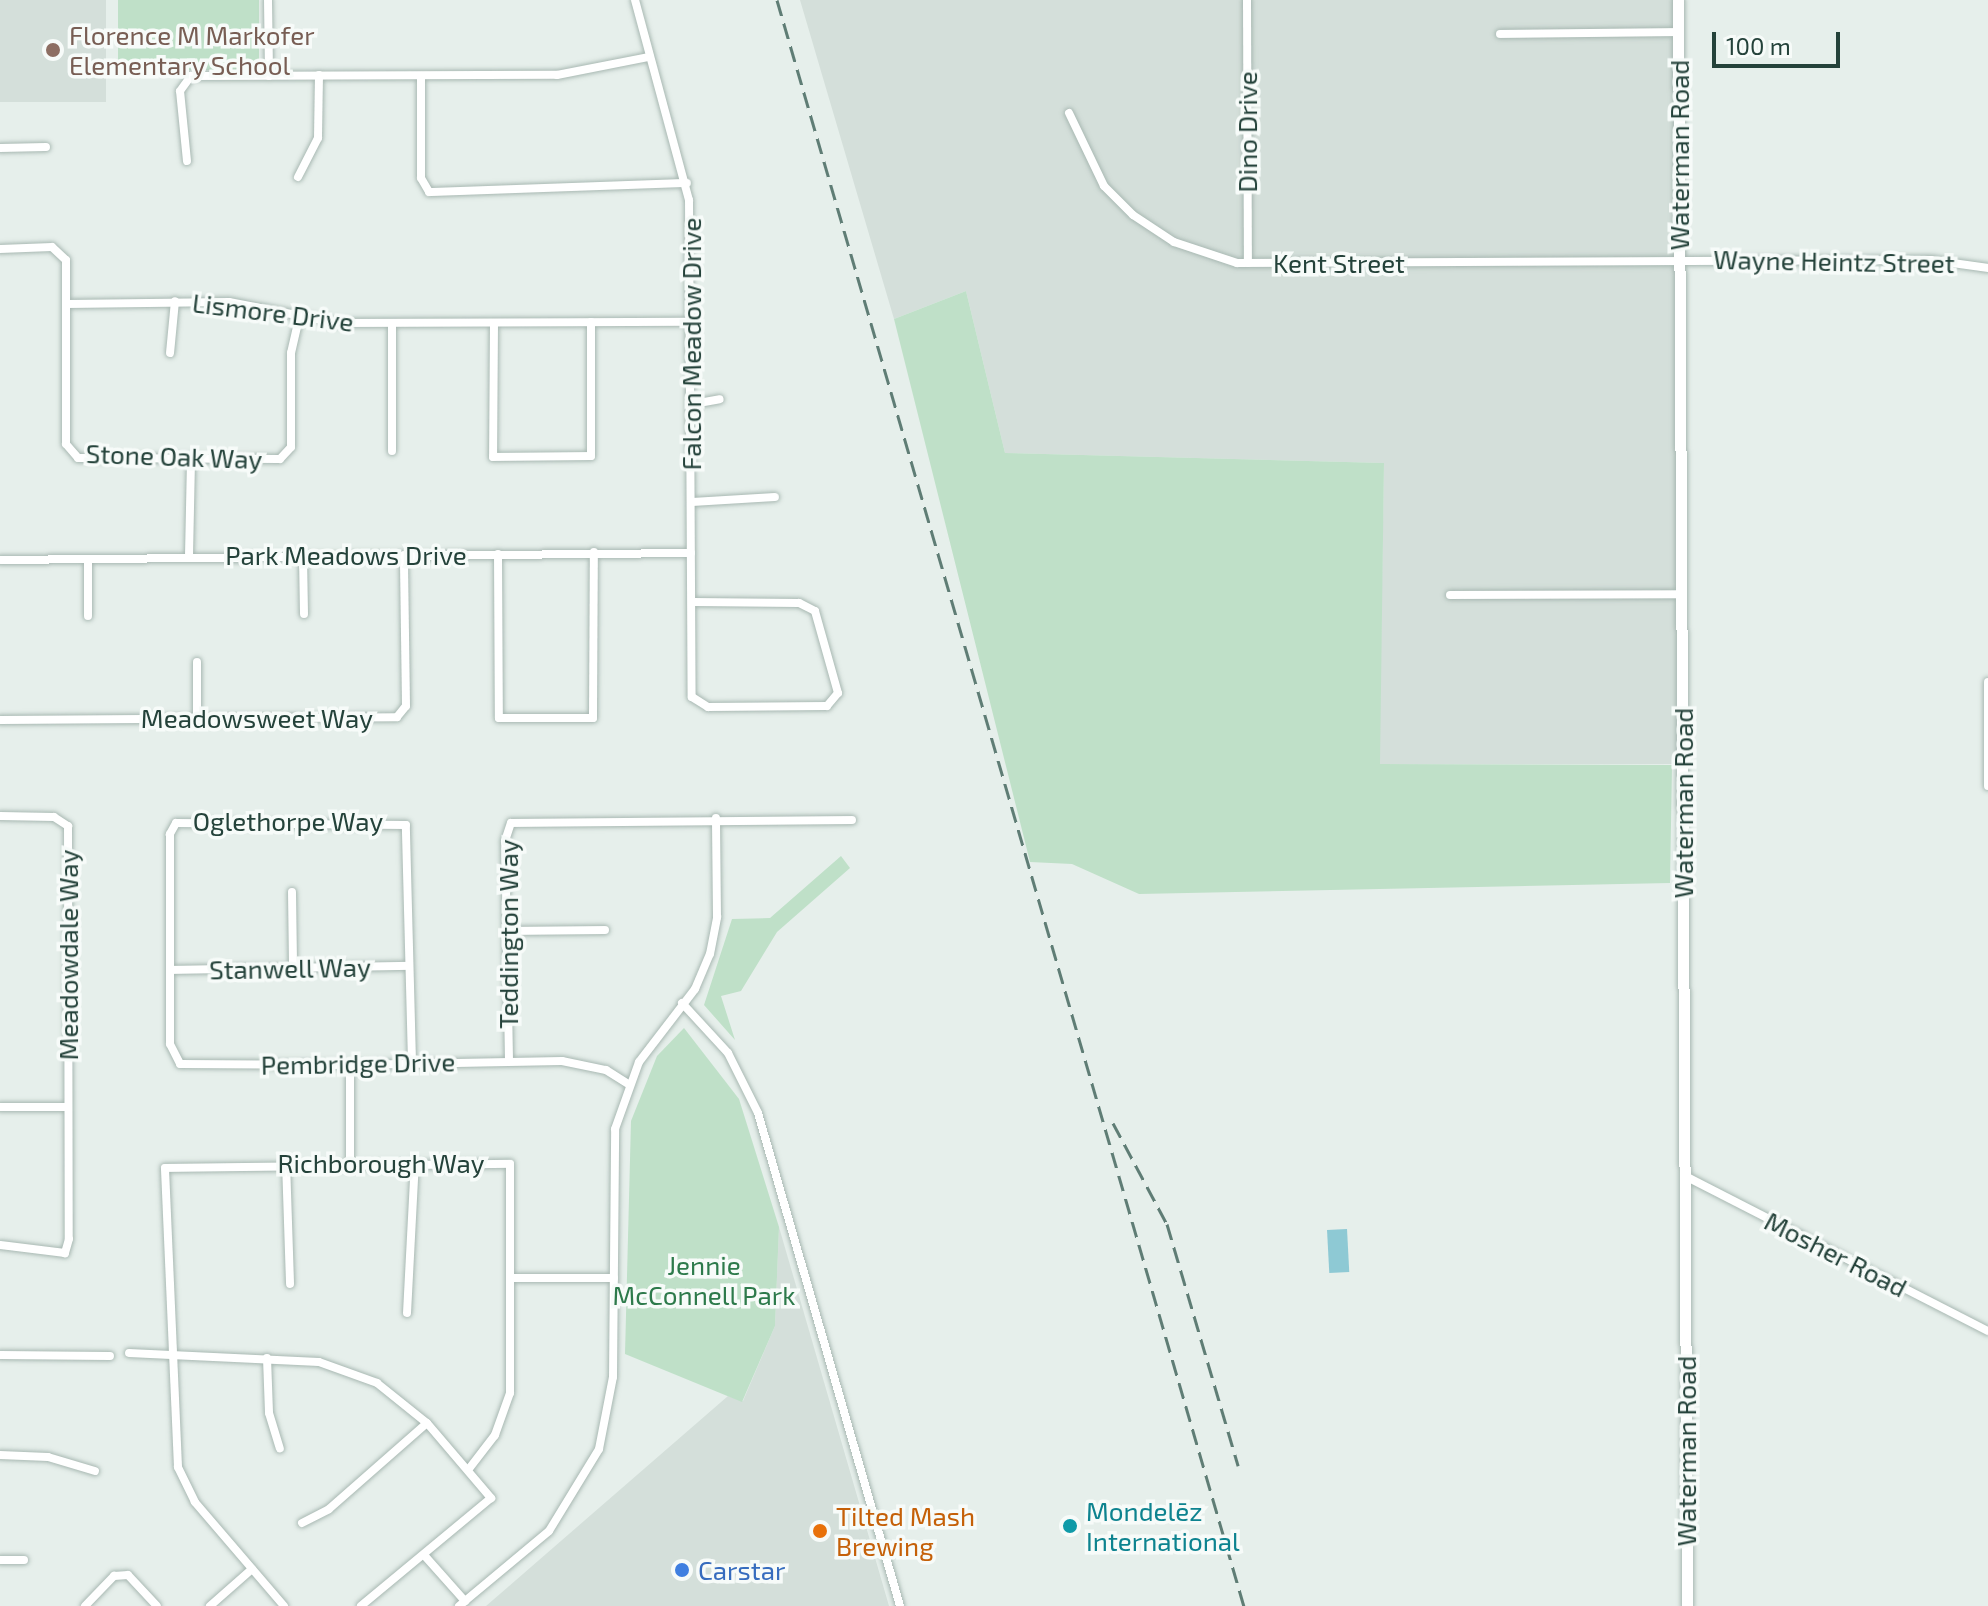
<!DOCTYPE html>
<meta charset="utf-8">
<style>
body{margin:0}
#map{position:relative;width:1988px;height:1606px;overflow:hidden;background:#e6efeb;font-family:"Exo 2",sans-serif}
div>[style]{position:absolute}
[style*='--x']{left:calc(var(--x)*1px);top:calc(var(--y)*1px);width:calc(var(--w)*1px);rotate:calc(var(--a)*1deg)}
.built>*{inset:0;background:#d4dfda;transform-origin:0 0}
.green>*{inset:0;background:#bfe0c8;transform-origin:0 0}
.water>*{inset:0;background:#8ec9d4;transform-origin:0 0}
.roads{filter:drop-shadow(0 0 2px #a8b8b2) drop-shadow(0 0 2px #a8b8b2)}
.minor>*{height:8px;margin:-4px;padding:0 4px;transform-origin:4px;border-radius:4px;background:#fff}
.secondary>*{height:11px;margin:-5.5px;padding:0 5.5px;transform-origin:5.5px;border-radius:5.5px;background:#fff}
.rail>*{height:3px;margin-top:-1.5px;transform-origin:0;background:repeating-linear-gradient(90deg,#5f7d75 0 16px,transparent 0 24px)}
.dots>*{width:22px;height:22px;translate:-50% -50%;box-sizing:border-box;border:4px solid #f7fbf9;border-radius:50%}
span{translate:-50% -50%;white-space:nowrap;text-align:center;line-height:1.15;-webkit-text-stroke:7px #f7fbf9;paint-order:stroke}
.education-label{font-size:26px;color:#785e54}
.left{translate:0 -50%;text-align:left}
.street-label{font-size:26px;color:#24423a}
.park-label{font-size:26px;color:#2d7a4b}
.culture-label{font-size:26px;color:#0d838f}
.food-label{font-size:26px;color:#c56008}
.shop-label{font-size:26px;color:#366cbe}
.scale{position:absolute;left:1712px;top:32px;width:128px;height:36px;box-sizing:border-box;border:4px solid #24423a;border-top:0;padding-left:10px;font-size:24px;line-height:28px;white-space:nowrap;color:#24423a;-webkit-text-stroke:6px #f7fbf9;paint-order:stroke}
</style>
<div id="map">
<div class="built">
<i style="left:0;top:0;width:106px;height:102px"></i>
<i style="clip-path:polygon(800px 0,1678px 0,1682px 764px,1379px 764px,1384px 463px,1005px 453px,966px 291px,894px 319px)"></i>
<i style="clip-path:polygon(779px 1227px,889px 1606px,486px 1606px,728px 1396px,743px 1401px,775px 1326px)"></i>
</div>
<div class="green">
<i style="left:118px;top:0;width:141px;height:70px"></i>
<i style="clip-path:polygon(966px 291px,1005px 453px,1384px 463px,1380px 764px,1672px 765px,1670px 883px,1139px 894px,1072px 864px,1030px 862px,894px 319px)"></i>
<i style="clip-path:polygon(841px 856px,850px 868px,777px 932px,741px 991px,721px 996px,735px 1040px,704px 1005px,732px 919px,770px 918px)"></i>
<i style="clip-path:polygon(684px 1028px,739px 1099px,779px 1227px,775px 1326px,742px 1402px,625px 1354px,631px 1121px,657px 1056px)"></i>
</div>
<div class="water">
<i style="left:1347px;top:1229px;width:43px;height:20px;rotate:87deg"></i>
</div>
<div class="roads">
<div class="minor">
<i style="--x:268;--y:0;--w:76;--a:89.2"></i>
<i style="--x:635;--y:0;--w:207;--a:74.9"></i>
<i style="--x:689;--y:200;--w:497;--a:89.7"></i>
<i style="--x:692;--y:697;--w:19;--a:32"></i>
<i style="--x:708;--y:707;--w:119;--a:-0.5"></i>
<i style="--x:827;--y:706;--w:17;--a:-50"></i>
<i style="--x:838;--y:693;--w:85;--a:-105.7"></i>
<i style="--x:815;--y:611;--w:18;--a:-153"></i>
<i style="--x:799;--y:603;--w:106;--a:-179.5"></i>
<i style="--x:1247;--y:0;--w:263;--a:89.8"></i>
<i style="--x:1500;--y:34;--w:178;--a:-0.6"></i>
<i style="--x:421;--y:76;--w:102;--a:90"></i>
<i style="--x:421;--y:178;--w:16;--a:60"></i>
<i style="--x:429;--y:192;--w:258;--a:-2"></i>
<i style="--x:1069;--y:113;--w:81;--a:64.4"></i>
<i style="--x:1104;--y:186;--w:41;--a:45"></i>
<i style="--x:1133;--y:215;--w:49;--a:33.4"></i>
<i style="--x:1174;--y:242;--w:66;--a:18.4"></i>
<i style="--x:1237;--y:263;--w:694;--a:-0.25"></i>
<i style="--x:1931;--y:260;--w:58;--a:8"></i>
<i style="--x:0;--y:148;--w:46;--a:-1.2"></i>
<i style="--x:187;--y:161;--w:70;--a:-95.7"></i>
<i style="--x:180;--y:91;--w:19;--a:-54"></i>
<i style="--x:191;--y:76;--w:366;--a:-0.2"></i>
<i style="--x:557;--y:75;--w:94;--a:-11.1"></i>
<i style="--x:298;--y:177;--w:44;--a:-62.9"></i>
<i style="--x:318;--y:138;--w:63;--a:-89.1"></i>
<i style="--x:0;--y:249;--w:52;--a:-2.2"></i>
<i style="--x:52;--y:247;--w:19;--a:43"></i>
<i style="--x:66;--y:260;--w:184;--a:90"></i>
<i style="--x:66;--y:444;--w:18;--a:49"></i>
<i style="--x:78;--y:458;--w:202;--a:0.3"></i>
<i style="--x:280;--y:459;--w:16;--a:-47"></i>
<i style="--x:291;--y:447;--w:94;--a:-90"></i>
<i style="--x:291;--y:353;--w:36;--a:-77"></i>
<i style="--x:67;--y:304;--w:162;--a:-0.7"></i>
<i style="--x:229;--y:302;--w:111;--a:10.9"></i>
<i style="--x:338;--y:323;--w:352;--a:-0.2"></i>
<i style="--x:494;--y:323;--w:134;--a:90.4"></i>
<i style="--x:493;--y:457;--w:98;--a:-0.6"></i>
<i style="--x:591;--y:456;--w:134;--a:-90"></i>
<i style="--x:170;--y:353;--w:52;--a:-84.5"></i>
<i style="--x:693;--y:404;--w:27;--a:-10"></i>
<i style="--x:392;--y:451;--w:128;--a:-90"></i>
<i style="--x:692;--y:502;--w:83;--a:-3.4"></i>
<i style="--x:498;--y:554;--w:164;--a:89.7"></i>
<i style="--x:499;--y:718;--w:94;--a:0"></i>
<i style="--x:593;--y:718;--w:166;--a:-89.7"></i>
<i style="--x:189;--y:556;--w:98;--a:-88.8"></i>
<i style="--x:303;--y:556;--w:58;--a:89"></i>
<i style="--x:88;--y:559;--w:57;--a:90"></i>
<i style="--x:0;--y:560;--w:691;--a:-0.58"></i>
<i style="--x:1450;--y:595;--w:232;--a:-0.2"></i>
<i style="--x:197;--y:662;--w:55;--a:90"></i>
<i style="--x:1988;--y:682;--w:104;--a:90"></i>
<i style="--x:0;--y:720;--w:397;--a:-0.4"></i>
<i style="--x:397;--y:717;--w:14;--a:-51"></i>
<i style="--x:406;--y:706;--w:151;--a:-90.8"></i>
<i style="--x:0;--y:816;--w:54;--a:1.1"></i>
<i style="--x:54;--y:817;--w:17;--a:33"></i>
<i style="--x:68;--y:826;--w:413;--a:89.9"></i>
<i style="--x:69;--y:1239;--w:15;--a:106"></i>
<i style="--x:65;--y:1253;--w:65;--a:-173"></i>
<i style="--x:292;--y:892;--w:76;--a:89.2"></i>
<i style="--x:508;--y:931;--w:97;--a:-0.6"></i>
<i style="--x:171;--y:970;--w:238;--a:-1"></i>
<i style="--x:682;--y:1003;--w:68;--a:47.4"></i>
<i style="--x:728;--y:1053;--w:67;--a:63.4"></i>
<i style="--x:758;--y:1113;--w:513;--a:73.93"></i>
<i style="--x:509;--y:1060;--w:219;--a:-91"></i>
<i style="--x:505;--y:841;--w:19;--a:-72"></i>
<i style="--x:511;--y:823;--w:341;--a:-0.5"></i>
<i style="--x:412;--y:1062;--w:237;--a:-91.5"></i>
<i style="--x:406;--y:825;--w:230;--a:-179.5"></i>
<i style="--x:176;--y:823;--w:13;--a:119"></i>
<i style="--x:170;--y:834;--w:210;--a:90"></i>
<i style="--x:170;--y:1044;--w:22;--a:63"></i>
<i style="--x:180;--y:1064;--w:170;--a:0.3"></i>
<i style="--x:350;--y:1065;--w:212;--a:-1.1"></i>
<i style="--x:562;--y:1061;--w:45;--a:11.6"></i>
<i style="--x:606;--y:1070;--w:26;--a:32"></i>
<i style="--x:350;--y:1065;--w:96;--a:90"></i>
<i style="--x:0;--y:1107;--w:68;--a:0"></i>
<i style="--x:286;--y:1162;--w:122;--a:88.1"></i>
<i style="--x:1685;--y:1176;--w:340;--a:27.1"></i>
<i style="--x:514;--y:1278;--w:100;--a:0"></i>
<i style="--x:407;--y:1313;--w:151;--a:-87"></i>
<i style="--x:129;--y:1353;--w:190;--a:2.7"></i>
<i style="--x:319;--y:1362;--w:62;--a:19.9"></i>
<i style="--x:377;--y:1383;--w:64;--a:38.7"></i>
<i style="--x:427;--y:1423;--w:99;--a:49.5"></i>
<i style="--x:491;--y:1498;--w:169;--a:140.3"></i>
<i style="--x:0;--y:1355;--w:110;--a:0.5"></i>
<i style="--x:267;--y:1358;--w:55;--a:87.9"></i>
<i style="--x:269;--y:1413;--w:37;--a:73"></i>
<i style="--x:0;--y:1455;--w:48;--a:2.4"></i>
<i style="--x:48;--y:1457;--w:49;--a:16.6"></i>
<i style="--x:302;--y:1523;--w:30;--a:-27"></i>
<i style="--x:329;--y:1509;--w:130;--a:-41.3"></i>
<i style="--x:424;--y:1555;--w:62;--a:48.3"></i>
<i style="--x:0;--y:1560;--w:24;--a:0"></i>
<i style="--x:85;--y:1606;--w:42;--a:-46"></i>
<i style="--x:114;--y:1576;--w:14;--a:-4"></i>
<i style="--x:128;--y:1575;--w:42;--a:46.9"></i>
<i style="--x:210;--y:1606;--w:56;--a:-41.4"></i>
<i style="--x:284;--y:1606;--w:137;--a:-130.6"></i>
<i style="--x:195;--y:1502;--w:39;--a:-116"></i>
<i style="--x:178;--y:1467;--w:299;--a:-92.5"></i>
<i style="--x:165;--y:1168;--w:345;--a:-0.7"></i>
<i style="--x:510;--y:1164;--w:229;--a:90"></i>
<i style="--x:510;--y:1393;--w:45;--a:109.7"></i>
<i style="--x:495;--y:1435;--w:44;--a:127.6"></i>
<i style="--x:459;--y:1606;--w:117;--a:-39.8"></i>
<i style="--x:549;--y:1531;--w:96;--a:-58.6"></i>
<i style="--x:599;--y:1449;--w:73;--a:-79"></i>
<i style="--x:613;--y:1377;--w:248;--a:-89.5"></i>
<i style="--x:615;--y:1129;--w:71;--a:-70.3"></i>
<i style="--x:639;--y:1062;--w:92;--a:-52.5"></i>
<i style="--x:695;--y:989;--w:38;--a:-67"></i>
<i style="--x:710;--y:954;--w:38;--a:-79"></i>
<i style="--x:717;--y:917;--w:99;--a:-90.6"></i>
</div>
<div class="secondary">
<i style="--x:1678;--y:0;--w:1606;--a:89.68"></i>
</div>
</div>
<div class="rail">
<i style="--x:777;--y:0;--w:1673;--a:73.79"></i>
<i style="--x:1113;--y:1123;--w:115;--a:61.9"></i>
<i style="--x:1167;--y:1224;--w:252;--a:73.6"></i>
</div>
<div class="dots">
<i style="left:53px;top:50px;background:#8d6e63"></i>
<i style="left:1070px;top:1526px;background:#0f9aa8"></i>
<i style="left:820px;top:1531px;background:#e8710a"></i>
<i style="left:682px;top:1570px;background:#3f7fe0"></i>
</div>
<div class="education-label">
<span class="left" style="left:69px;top:50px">Florence M Markofer<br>Elementary School</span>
</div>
<div class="street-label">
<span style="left:1247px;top:132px;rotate:-90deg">Dino Drive</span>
<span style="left:1679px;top:155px;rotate:-90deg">Waterman Road</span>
<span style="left:1834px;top:261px;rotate:1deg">Wayne Heintz Street</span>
<span style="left:1339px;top:263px">Kent Street</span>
<span style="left:273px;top:312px;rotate:7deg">Lismore Drive</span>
<span style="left:691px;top:344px;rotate:-90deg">Falcon Meadow Drive</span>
<span style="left:174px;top:456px;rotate:2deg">Stone Oak Way</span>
<span style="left:346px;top:555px">Park Meadows Drive</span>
<span style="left:257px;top:718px">Meadowsweet Way</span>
<span style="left:1683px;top:803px;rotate:-90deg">Waterman Road</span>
<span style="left:288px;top:821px">Oglethorpe Way</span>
<span style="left:508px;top:934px;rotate:-90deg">Teddington Way</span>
<span style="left:68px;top:955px;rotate:-90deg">Meadowdale Way</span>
<span style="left:290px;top:968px;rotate:-1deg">Stanwell Way</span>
<span style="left:358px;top:1063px;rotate:-1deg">Pembridge Drive</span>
<span style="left:381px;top:1163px">Richborough Way</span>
<span style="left:1836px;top:1254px;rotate:27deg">Mosher Road</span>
<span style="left:1686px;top:1451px;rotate:-90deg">Waterman Road</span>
</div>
<div class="park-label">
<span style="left:704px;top:1280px">Jennie<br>McConnell Park</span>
</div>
<div class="culture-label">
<span class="left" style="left:1086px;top:1526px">Mondelēz<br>International</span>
</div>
<div class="food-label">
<span class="left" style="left:836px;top:1531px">Tilted Mash<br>Brewing</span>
</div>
<div class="shop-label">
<span class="left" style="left:698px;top:1570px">Carstar</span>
</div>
<div class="scale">100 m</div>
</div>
